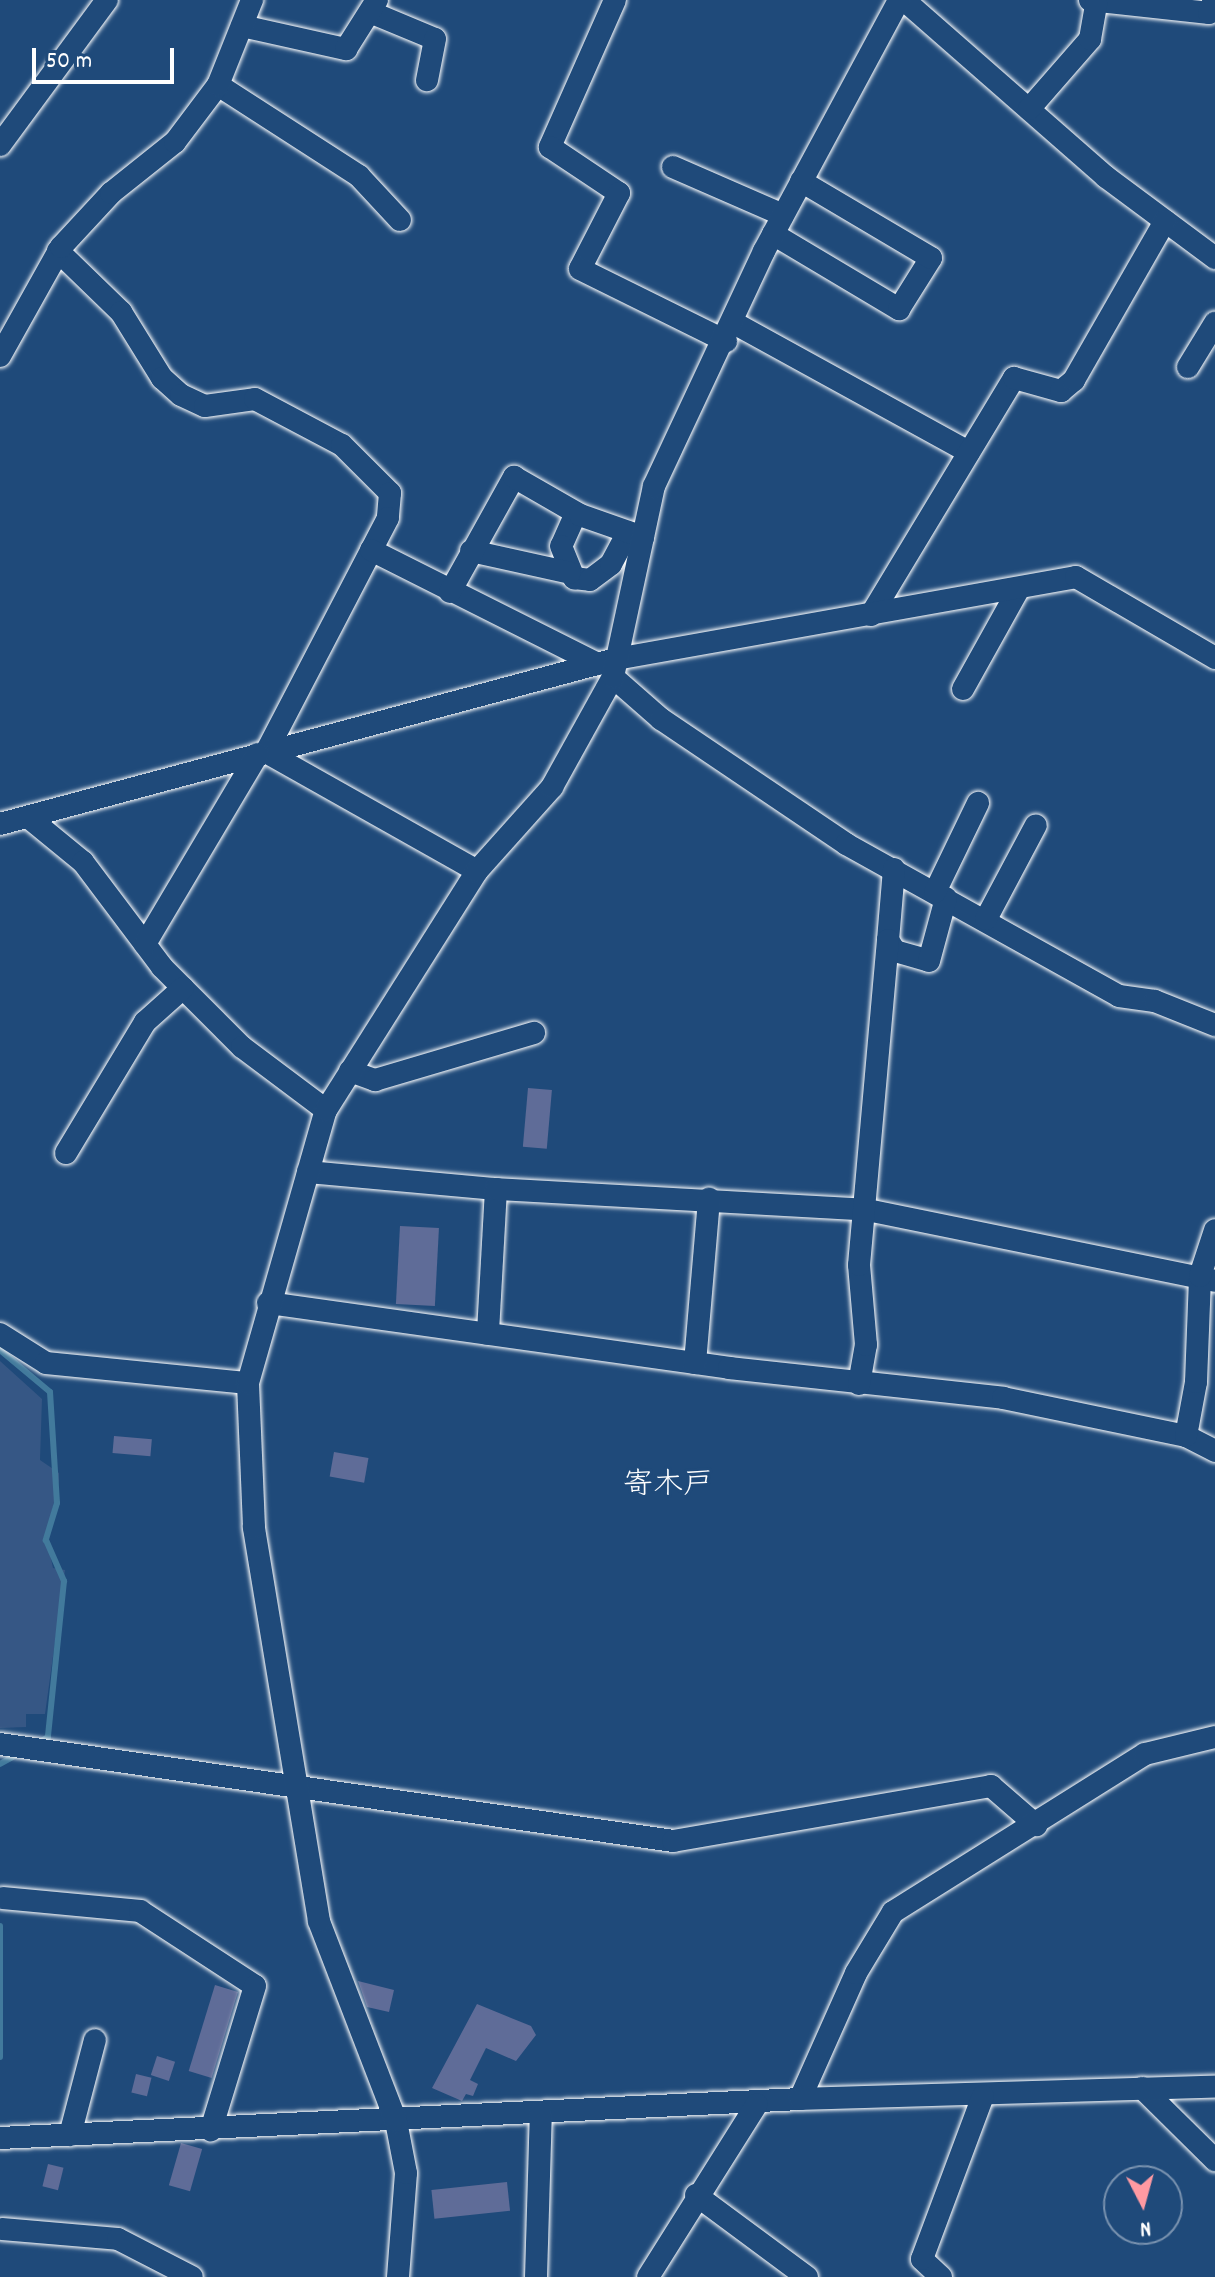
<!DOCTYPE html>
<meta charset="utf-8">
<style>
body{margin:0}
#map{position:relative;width:1215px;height:2277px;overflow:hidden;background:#1f4a7a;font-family:Dekko,"Klee One",sans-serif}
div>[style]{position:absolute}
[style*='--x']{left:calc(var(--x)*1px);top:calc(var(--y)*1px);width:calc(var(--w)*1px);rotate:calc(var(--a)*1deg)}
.built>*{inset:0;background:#365785}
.stream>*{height:6px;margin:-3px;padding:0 3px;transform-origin:3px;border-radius:3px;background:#427a9c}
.building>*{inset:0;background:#5f6c98;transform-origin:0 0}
.roads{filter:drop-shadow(0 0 2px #fff) drop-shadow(0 0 2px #fff)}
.minor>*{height:22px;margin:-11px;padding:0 11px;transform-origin:11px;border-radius:11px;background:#1f4a7a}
span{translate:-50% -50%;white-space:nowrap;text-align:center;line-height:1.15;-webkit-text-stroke:6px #1f4a7a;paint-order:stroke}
.quarter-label{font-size:30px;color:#fff}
.north{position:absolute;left:1103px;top:2165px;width:80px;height:80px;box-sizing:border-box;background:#1f4a7a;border:2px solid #7992af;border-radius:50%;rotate:174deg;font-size:22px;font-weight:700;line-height:32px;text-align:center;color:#fff}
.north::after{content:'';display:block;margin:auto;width:28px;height:36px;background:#ff9aa2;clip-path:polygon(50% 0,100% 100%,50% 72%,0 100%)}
.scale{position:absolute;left:32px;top:48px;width:142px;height:36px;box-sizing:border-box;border:4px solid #fff;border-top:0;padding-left:10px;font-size:24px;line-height:28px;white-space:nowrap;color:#fff;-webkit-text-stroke:6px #1f4a7a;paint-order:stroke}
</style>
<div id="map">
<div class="built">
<i style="clip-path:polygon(0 1361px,42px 1399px,40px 1460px,59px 1473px,59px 1481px,46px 1536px,53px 1568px,65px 1570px,45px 1714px,26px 1714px,26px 1727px,0 1728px)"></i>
</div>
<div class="stream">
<i style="--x:0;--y:1350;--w:65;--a:40"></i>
<i style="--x:50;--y:1392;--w:111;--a:86.4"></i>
<i style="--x:57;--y:1503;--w:39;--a:107"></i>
<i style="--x:46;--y:1540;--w:45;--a:66.3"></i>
<i style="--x:64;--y:1581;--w:157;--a:95.9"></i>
<i style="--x:48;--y:1737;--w:12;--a:149"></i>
<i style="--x:0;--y:1764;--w:21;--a:-29"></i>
<i style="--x:0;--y:1926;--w:131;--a:90"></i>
</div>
<div class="building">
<i style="left:528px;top:1088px;width:24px;height:59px;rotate:5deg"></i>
<i style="left:400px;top:1226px;width:39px;height:78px;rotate:3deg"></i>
<i style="left:114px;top:1436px;width:38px;height:17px;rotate:5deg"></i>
<i style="left:334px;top:1452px;width:35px;height:25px;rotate:10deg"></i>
<i style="clip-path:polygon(358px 1981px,394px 1990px,389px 2012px,367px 2007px)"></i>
<i style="left:215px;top:1985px;width:24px;height:90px;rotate:17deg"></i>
<i style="clip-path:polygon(477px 2004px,531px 2026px,536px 2035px,516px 2061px,486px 2048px,470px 2080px,478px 2084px,473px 2096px,466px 2094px,462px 2101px,432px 2088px)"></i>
<i style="left:157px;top:2056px;width:19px;height:20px;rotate:18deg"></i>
<i style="left:136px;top:2074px;width:16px;height:19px;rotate:14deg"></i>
<i style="left:181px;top:2143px;width:22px;height:44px;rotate:16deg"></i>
<i style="left:48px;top:2164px;width:16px;height:23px;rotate:14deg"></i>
<i style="left:507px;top:2182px;width:29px;height:76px;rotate:84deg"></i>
</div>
<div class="roads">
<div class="minor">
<i style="--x:615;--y:0;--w:161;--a:113.9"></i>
<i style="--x:550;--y:147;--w:83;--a:33.7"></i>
<i style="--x:619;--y:193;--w:85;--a:117.2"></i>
<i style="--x:580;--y:269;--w:163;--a:26.3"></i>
<i style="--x:904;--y:0;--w:269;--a:41.2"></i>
<i style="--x:1106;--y:177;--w:136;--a:36.6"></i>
<i style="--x:1090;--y:0;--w:120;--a:6.2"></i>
<i style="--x:1209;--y:13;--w:14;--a:-69"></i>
<i style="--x:370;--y:12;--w:70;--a:22.6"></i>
<i style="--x:435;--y:39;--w:42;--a:101"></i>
<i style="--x:242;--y:26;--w:107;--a:12.5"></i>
<i style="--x:346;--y:49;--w:58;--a:-57.7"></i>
<i style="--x:218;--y:85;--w:168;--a:32.8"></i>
<i style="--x:359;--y:176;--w:60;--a:47"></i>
<i style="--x:1029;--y:109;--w:93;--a:-48.9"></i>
<i style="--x:1090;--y:39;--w:36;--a:-80"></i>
<i style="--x:0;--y:145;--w:180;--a:-53.6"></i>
<i style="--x:673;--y:167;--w:120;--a:23.6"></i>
<i style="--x:773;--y:234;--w:147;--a:30.8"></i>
<i style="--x:899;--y:309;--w:60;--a:-57.9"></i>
<i style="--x:931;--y:258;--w:151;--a:-149.4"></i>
<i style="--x:58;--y:251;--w:88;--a:44.1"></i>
<i style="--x:121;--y:312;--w:78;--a:58.2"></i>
<i style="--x:162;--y:378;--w:25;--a:42"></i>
<i style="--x:181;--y:395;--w:26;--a:25"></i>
<i style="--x:205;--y:406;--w:50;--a:-8"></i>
<i style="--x:255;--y:399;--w:98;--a:27.9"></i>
<i style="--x:342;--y:445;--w:68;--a:45"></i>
<i style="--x:390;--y:493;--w:25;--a:95"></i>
<i style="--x:388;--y:518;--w:264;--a:117.5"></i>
<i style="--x:266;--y:752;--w:242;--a:29.4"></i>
<i style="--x:734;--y:323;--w:268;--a:28.8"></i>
<i style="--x:0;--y:356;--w:125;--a:-60.8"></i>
<i style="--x:61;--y:247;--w:74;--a:-47.2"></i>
<i style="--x:111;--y:193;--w:82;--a:-38.6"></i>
<i style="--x:175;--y:142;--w:71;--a:-53"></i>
<i style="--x:218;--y:85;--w:92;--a:-68.2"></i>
<i style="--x:1188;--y:367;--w:52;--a:-58.5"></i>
<i style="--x:576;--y:513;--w:36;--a:114"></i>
<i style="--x:561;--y:546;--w:35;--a:68"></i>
<i style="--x:574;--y:578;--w:16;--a:7"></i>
<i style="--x:590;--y:580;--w:26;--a:-37"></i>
<i style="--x:611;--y:564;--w:36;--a:-62"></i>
<i style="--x:371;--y:550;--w:254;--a:26.7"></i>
<i style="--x:471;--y:551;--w:101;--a:12.5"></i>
<i style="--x:450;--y:592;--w:132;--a:-60.9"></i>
<i style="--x:514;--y:477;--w:76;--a:29.9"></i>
<i style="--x:580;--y:515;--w:67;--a:19.2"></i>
<i style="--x:871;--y:615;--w:277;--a:-58.9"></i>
<i style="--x:1014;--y:378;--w:49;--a:15.5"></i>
<i style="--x:1061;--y:391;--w:17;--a:-40"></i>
<i style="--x:1074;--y:380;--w:183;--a:-60.2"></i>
<i style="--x:613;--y:677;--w:64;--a:41.2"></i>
<i style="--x:661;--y:719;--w:223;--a:34"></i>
<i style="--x:846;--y:844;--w:312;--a:29.1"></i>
<i style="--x:1119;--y:996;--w:36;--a:8"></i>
<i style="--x:1155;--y:1001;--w:65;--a:21.8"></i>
<i style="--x:963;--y:689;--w:113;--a:-60.9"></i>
<i style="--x:28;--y:817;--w:71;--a:39.3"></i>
<i style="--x:83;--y:862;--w:131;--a:53"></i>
<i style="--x:162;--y:967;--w:113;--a:45"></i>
<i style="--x:242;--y:1047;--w:105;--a:36.9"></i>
<i style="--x:0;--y:824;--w:638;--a:-15"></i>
<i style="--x:616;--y:659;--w:467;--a:-10.1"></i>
<i style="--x:1076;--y:577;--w:161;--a:30.2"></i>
<i style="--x:894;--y:869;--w:71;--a:94.8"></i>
<i style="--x:888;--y:940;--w:13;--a:58"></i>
<i style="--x:895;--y:951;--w:35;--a:16"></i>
<i style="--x:929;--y:961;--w:65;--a:-74.9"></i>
<i style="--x:935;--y:892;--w:99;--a:-64.2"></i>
<i style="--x:986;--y:919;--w:106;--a:-62"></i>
<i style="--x:145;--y:944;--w:221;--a:-59.3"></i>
<i style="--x:350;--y:1071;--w:27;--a:20"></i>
<i style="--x:375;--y:1080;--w:166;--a:-16.5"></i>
<i style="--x:66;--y:1153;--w:153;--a:-58.9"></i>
<i style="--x:145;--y:1022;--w:51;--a:-41.8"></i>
<i style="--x:308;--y:1172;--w:189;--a:5.2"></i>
<i style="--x:496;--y:1189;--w:145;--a:93.2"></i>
<i style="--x:496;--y:1189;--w:372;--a:3.2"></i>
<i style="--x:867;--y:1210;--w:355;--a:11.5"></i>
<i style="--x:268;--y:1303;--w:466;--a:8"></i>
<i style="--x:729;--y:1368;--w:276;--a:6.2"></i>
<i style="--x:1003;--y:1398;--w:187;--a:11.7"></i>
<i style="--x:1186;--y:1436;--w:33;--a:27"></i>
<i style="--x:0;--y:1334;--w:54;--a:32.2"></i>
<i style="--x:46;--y:1363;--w:203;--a:5.7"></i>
<i style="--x:695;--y:1363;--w:165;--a:-85.1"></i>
<i style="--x:859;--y:1384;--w:40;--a:-80"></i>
<i style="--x:866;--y:1345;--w:80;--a:-95"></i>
<i style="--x:859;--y:1265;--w:326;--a:-84.9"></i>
<i style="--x:1186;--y:1436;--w:55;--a:-79.5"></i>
<i style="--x:1196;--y:1382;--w:106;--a:-87.8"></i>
<i style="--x:1200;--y:1276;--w:48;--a:-71.9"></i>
<i style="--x:0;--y:1744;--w:680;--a:8.2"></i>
<i style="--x:673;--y:1841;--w:323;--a:-9.8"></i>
<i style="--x:991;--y:1786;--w:60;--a:40.9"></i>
<i style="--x:3;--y:1898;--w:138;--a:5.4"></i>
<i style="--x:140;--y:1911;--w:137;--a:33.1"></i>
<i style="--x:255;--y:1986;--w:151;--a:107"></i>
<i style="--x:1142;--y:2088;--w:103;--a:44.6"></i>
<i style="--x:800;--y:2099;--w:138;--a:-66"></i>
<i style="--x:856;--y:1973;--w:71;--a:-58.8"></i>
<i style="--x:893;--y:1912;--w:297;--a:-32.1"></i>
<i style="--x:1145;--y:1754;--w:72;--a:-13.7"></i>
<i style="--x:70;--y:2135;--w:98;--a:-75.3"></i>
<i style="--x:0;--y:2138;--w:801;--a:-2.79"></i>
<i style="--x:800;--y:2099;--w:415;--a:-1.7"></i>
<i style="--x:696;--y:2195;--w:138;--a:36.5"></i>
<i style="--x:2;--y:2229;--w:116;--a:4.9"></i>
<i style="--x:118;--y:2239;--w:83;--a:27.2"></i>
<i style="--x:398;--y:2277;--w:104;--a:-85.6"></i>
<i style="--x:406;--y:2173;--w:53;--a:-100.9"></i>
<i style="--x:396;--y:2121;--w:214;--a:-111.1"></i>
<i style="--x:319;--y:1921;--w:399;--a:-99.4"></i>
<i style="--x:254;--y:1527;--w:144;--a:-92.4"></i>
<i style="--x:248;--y:1383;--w:284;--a:-74.1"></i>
<i style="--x:326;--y:1110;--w:283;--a:-57.7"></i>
<i style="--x:477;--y:871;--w:113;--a:-48.2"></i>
<i style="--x:552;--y:787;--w:126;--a:-61"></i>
<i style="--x:613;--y:677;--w:195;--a:-77.9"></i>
<i style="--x:654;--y:486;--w:259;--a:-64.9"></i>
<i style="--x:764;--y:251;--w:285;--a:-61.7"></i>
<i style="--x:536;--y:2277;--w:164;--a:-88.3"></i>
<i style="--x:648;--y:2277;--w:204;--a:-57.8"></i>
<i style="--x:941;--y:2277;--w:26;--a:-137"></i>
<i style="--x:922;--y:2259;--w:174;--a:-69.5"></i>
</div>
</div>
<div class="quarter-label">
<span style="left:668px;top:1488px">寄木戸</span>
</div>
<div class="north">N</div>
<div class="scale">50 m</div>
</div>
